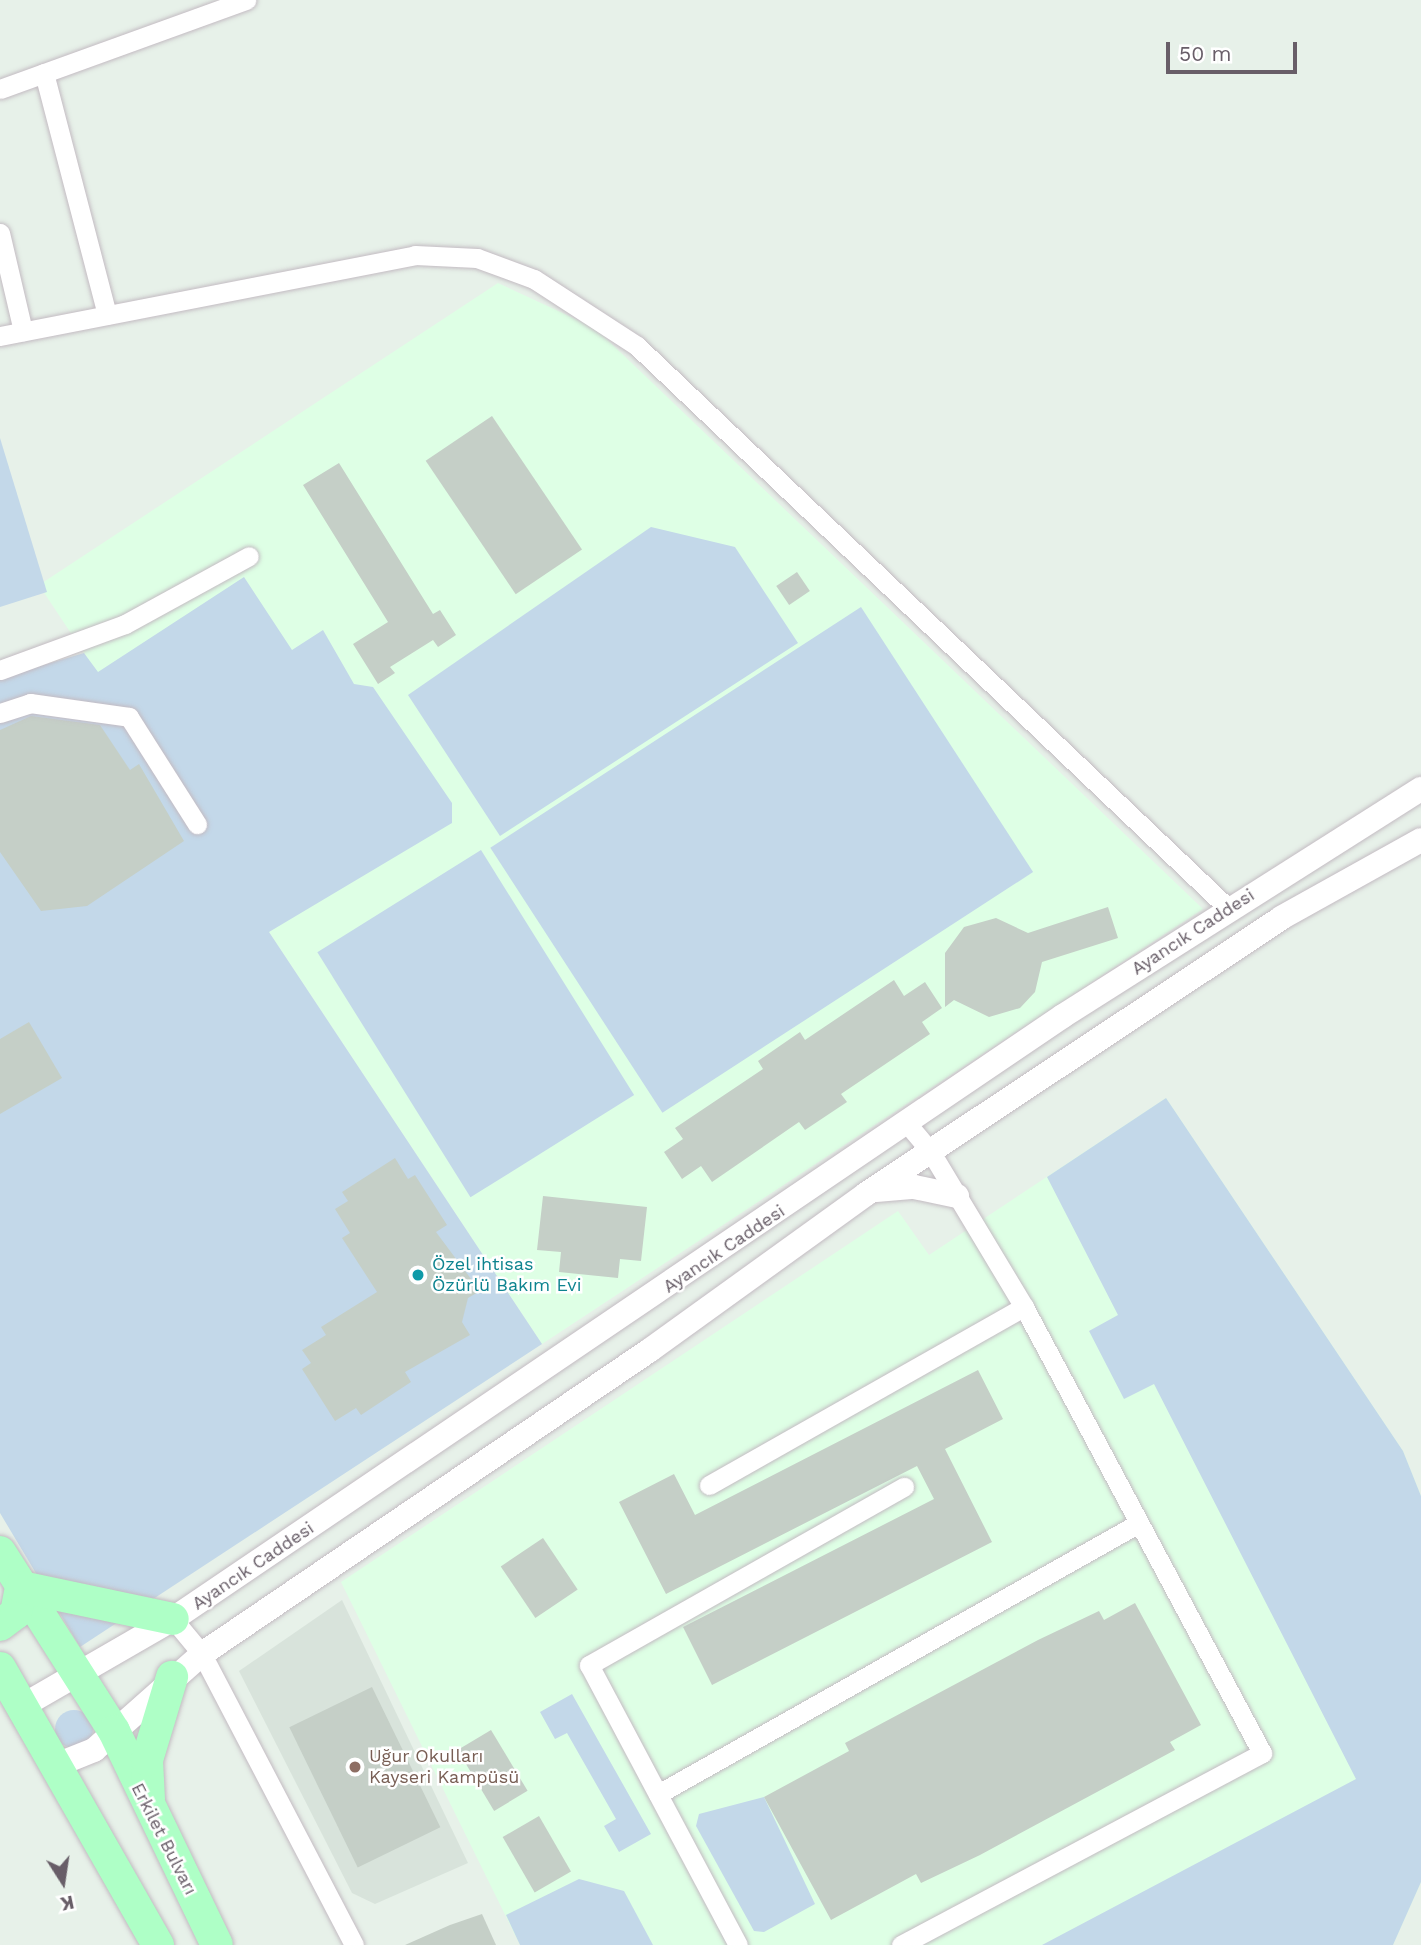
<!DOCTYPE html>
<meta charset="utf-8">
<style>
body{margin:0}
#map{position:relative;width:1421px;height:1945px;overflow:hidden;background:#e7f1e9;font-family:"Work Sans",sans-serif}
div>[style]{position:absolute}
[style*='--x']{left:calc(var(--x)*1px);top:calc(var(--y)*1px);width:calc(var(--w)*1px);rotate:calc(var(--a)*1deg)}
.commercial>*{inset:0;background:#deffe5}
.education>*{inset:0;background:#d8e3db}
.green>*{inset:0;background:#c3d8e9;transform-origin:0 0}
.round{border-radius:50%}
.building>*{inset:0;background:#c5cfc7;transform-origin:0 0}
.roads{filter:drop-shadow(0 0 2px #c3bbc2) drop-shadow(0 0 2px #c3bbc2)}
.minor>*{height:19px;margin:-9.5px;padding:0 9.5px;transform-origin:9.5px;border-radius:9.5px;background:#fff}
.tertiary>*{height:24px;margin:-12px;padding:0 12px;transform-origin:12px;border-radius:12px;background:#fff}
.primary>*{height:32px;margin:-16px;padding:0 16px;transform-origin:16px;border-radius:16px;background:#aeffc6}
.dots>*{width:19px;height:19px;translate:-50% -50%;box-sizing:border-box;border:4px solid #fff;border-radius:50%}
span{translate:-50% -50%;white-space:nowrap;text-align:center;line-height:1.15;-webkit-text-stroke:5px #fff;paint-order:stroke}
.street-label{font-size:18px;color:#685e68}
.culture-label{font-size:18px;color:#0d838f}
.left{translate:0 -50%;text-align:left}
.education-label{font-size:18px;color:#785e54}
.north{position:absolute;left:28px;top:1847px;width:70px;height:70px;-webkit-text-stroke:5px #fff;paint-order:stroke;rotate:168deg;font-size:19px;font-weight:700;line-height:28px;text-align:center;color:#685e68}
.north::after{content:'';display:block;margin:auto;width:24px;height:32px;background:#685e68;clip-path:polygon(50% 0,100% 100%,50% 72%,0 100%)}
.scale{position:absolute;left:1166px;top:42px;width:131px;height:32px;box-sizing:border-box;border:4px solid #685e68;border-top:0;padding-left:9px;font-size:21px;line-height:24px;white-space:nowrap;color:#685e68;-webkit-text-stroke:5px #fff;paint-order:stroke}
</style>
<div id="map">
<div class="commercial">
<i style="clip-path:polygon(498px 283px,595px 328px,1203px 909px,542px 1344px,39px 585px)"></i>
<i style="clip-path:polygon(1166px 1098px,1403px 1451px,1421px 1496px,1421px 1882px,1393px 1945px,520px 1945px,341px 1582px,898px 1211px,929px 1255px)"></i>
</div>
<div class="education">
<i style="clip-path:polygon(342px 1600px,468px 1863px,375px 1904px,352px 1893px,239px 1671px)"></i>
</div>
<div class="green">
<i style="clip-path:polygon(0 438px,47px 592px,0 607px)"></i>
<i style="clip-path:polygon(651px 527px,735px 547px,798px 643px,500px 836px,408px 695px)"></i>
<i style="clip-path:polygon(244px 577px,292px 650px,323px 630px,354px 684px,373px 687px,452px 803px,452px 823px,269px 932px,542px 1344px,80px 1647px,0 1513px,0 678px,84px 653px,98px 672px)"></i>
<i style="left:861px;top:607px;width:316px;height:442px;rotate:57deg"></i>
<i style="left:481px;top:850px;width:289px;height:193px;rotate:58deg"></i>
<i style="clip-path:polygon(1166px 1098px,1403px 1451px,1421px 1496px,1421px 1882px,1393px 1945px,1042px 1945px,1356px 1779px,1154px 1384px,1124px 1399px,1089px 1331px,1118px 1315px,1047px 1177px)"></i>
<i style="clip-path:polygon(572px 1694px,651px 1834px,619px 1852px,604px 1826px,616px 1819px,567px 1733px,555px 1739px,540px 1712px)"></i>
<i class="round" style="left:55px;top:1710px;width:38px;height:38px"></i>
<i style="clip-path:polygon(764px 1797px,815px 1904px,764px 1932px,754px 1931px,696px 1826px,699px 1814px)"></i>
<i style="clip-path:polygon(579px 1879px,624px 1891px,653px 1945px,520px 1945px,506px 1915px)"></i>
</div>
<div class="building">
<i style="left:492px;top:416px;width:161px;height:80px;rotate:56deg"></i>
<i style="clip-path:polygon(339px 463px,433px 614px,440px 610px,456px 635px,438px 647px,433px 640px,390px 667px,395px 673px,378px 684px,353px 644px,388px 622px,303px 485px)"></i>
<i style="left:797px;top:572px;width:23px;height:25px;rotate:56deg"></i>
<i style="clip-path:polygon(31px 716px,100px 725px,130px 770px,139px 764px,184px 841px,87px 906px,41px 911px,0 852px,0 730px)"></i>
<i style="clip-path:polygon(1108px 907px,1118px 938px,1042px 962px,1035px 992px,1020px 1008px,989px 1017px,954px 1000px,945px 1007px,945px 953px,964px 927px,996px 918px,1028px 933px)"></i>
<i style="clip-path:polygon(894px 980px,904px 996px,925px 982px,942px 1008px,922px 1022px,930px 1034px,841px 1094px,847px 1102px,805px 1130px,799px 1122px,712px 1182px,701px 1166px,682px 1179px,664px 1152px,683px 1139px,675px 1128px,763px 1069px,758px 1061px,800px 1032px,805px 1040px)"></i>
<i style="clip-path:polygon(29px 1022px,62px 1078px,0 1114px,0 1039px)"></i>
<i style="clip-path:polygon(395px 1158px,408px 1179px,415px 1175px,447px 1225px,436px 1232px,480px 1291px,468px 1298px,462px 1322px,470px 1335px,405px 1372px,411px 1382px,361px 1415px,356px 1408px,335px 1421px,302px 1369px,311px 1363px,302px 1350px,326px 1335px,321px 1327px,377px 1292px,342px 1238px,350px 1233px,335px 1209px,348px 1201px,342px 1192px)"></i>
<i style="clip-path:polygon(543px 1196px,647px 1207px,641px 1261px,620px 1259px,618px 1278px,559px 1272px,561px 1252px,537px 1250px)"></i>
<i style="clip-path:polygon(978px 1370px,1003px 1419px,945px 1449px,992px 1542px,712px 1685px,683px 1627px,934px 1499px,917px 1466px,666px 1594px,619px 1502px,674px 1474px,695px 1515px)"></i>
<i style="left:543px;top:1538px;width:62px;height:51px;rotate:56deg"></i>
<i style="clip-path:polygon(1135px 1603px,1201px 1725px,1170px 1742px,1175px 1750px,980px 1855px,921px 1883px,916px 1874px,831px 1920px,764px 1797px,849px 1751px,845px 1743px,1038px 1640px,1099px 1611px,1104px 1620px)"></i>
<i style="left:372px;top:1687px;width:156px;height:92px;rotate:64deg"></i>
<i style="left:491px;top:1730px;width:71px;height:39px;rotate:59deg"></i>
<i style="left:539px;top:1816px;width:64px;height:42px;rotate:60deg"></i>
<i style="clip-path:polygon(482px 1914px,496px 1945px,405px 1945px,450px 1925px)"></i>
</div>
<div class="roads">
<div class="minor">
<i style="--x:44;--y:73;--w:250;--a:75.4"></i>
<i style="--x:0;--y:89;--w:262;--a:-19.9"></i>
<i style="--x:0;--y:233;--w:101;--a:76.8"></i>
<i style="--x:0;--y:336;--w:423;--a:-11"></i>
<i style="--x:415;--y:255;--w:62;--a:2.8"></i>
<i style="--x:477;--y:258;--w:61;--a:20.2"></i>
<i style="--x:534;--y:279;--w:123;--a:33"></i>
<i style="--x:637;--y:346;--w:816;--a:43.56"></i>
<i style="--x:0;--y:670;--w:133;--a:-20.2"></i>
<i style="--x:125;--y:624;--w:141;--a:-28.7"></i>
<i style="--x:0;--y:713;--w:32;--a:-18"></i>
<i style="--x:30;--y:703;--w:100;--a:8"></i>
<i style="--x:129;--y:717;--w:127;--a:57.6"></i>
<i style="--x:709;--y:1485;--w:362;--a:-29.5"></i>
<i style="--x:173;--y:1619;--w:45;--a:50.4"></i>
<i style="--x:202;--y:1654;--w:328;--a:62.4"></i>
<i style="--x:658;--y:1794;--w:552;--a:-29.4"></i>
<i style="--x:738;--y:1945;--w:317;--a:-118"></i>
<i style="--x:589;--y:1665;--w:362;--a:-29.5"></i>
<i style="--x:901;--y:1945;--w:409;--a:-28"></i>
<i style="--x:1262;--y:1753;--w:506;--a:-118.09"></i>
<i style="--x:1024;--y:1307;--w:181;--a:-121"></i>
<i style="--x:931;--y:1152;--w:35;--a:-130"></i>
</div>
<div class="tertiary">
<i style="--x:876;--y:1190;--w:38;--a:-5"></i>
<i style="--x:914;--y:1187;--w:44;--a:11.8"></i>
<i style="--x:24;--y:1705;--w:172;--a:-30"></i>
<i style="--x:173;--y:1619;--w:1075;--a:-34.12"></i>
<i style="--x:1063;--y:1016;--w:424;--a:-32.4"></i>
<i style="--x:59;--y:1764;--w:38;--a:-22"></i>
<i style="--x:94;--y:1750;--w:144;--a:-41.6"></i>
<i style="--x:202;--y:1654;--w:541;--a:-34.16"></i>
<i style="--x:650;--y:1350;--w:266;--a:-35.8"></i>
<i style="--x:866;--y:1194;--w:498;--a:-33.6"></i>
<i style="--x:1281;--y:918;--w:160;--a:-29.1"></i>
</div>
<div class="primary">
<i style="--x:0;--y:1552;--w:212;--a:57.5"></i>
<i style="--x:114;--y:1731;--w:237;--a:64.3"></i>
<i style="--x:0;--y:1625;--w:20;--a:-37"></i>
<i style="--x:16;--y:1613;--w:26;--a:-79"></i>
<i style="--x:21;--y:1587;--w:155;--a:11.9"></i>
<i style="--x:0;--y:1668;--w:319;--a:60.3"></i>
<i style="--x:149;--y:1799;--w:39;--a:-93"></i>
<i style="--x:147;--y:1760;--w:87;--a:-73.2"></i>
</div>
</div>
<div class="dots">
<i style="left:418px;top:1275px;background:#0f9aa8"></i>
<i style="left:355px;top:1767px;background:#8d6e63"></i>
</div>
<div class="street-label">
<span style="left:1193px;top:932px;rotate:-33deg">Ayancık Caddesi</span>
<span style="left:724px;top:1249px;rotate:-34deg">Ayancık Caddesi</span>
<span style="left:253px;top:1566px;rotate:-34deg">Ayancık Caddesi</span>
<span style="left:164px;top:1839px;rotate:63deg">Erkilet Bulvarı</span>
</div>
<div class="culture-label">
<span class="left" style="left:432px;top:1275px">Özel ihtisas<br>Özürlü Bakım Evi</span>
</div>
<div class="education-label">
<span class="left" style="left:369px;top:1767px">Uğur Okulları<br>Kayseri Kampüsü</span>
</div>
<div class="north">K</div>
<div class="scale">50 m</div>
</div>
